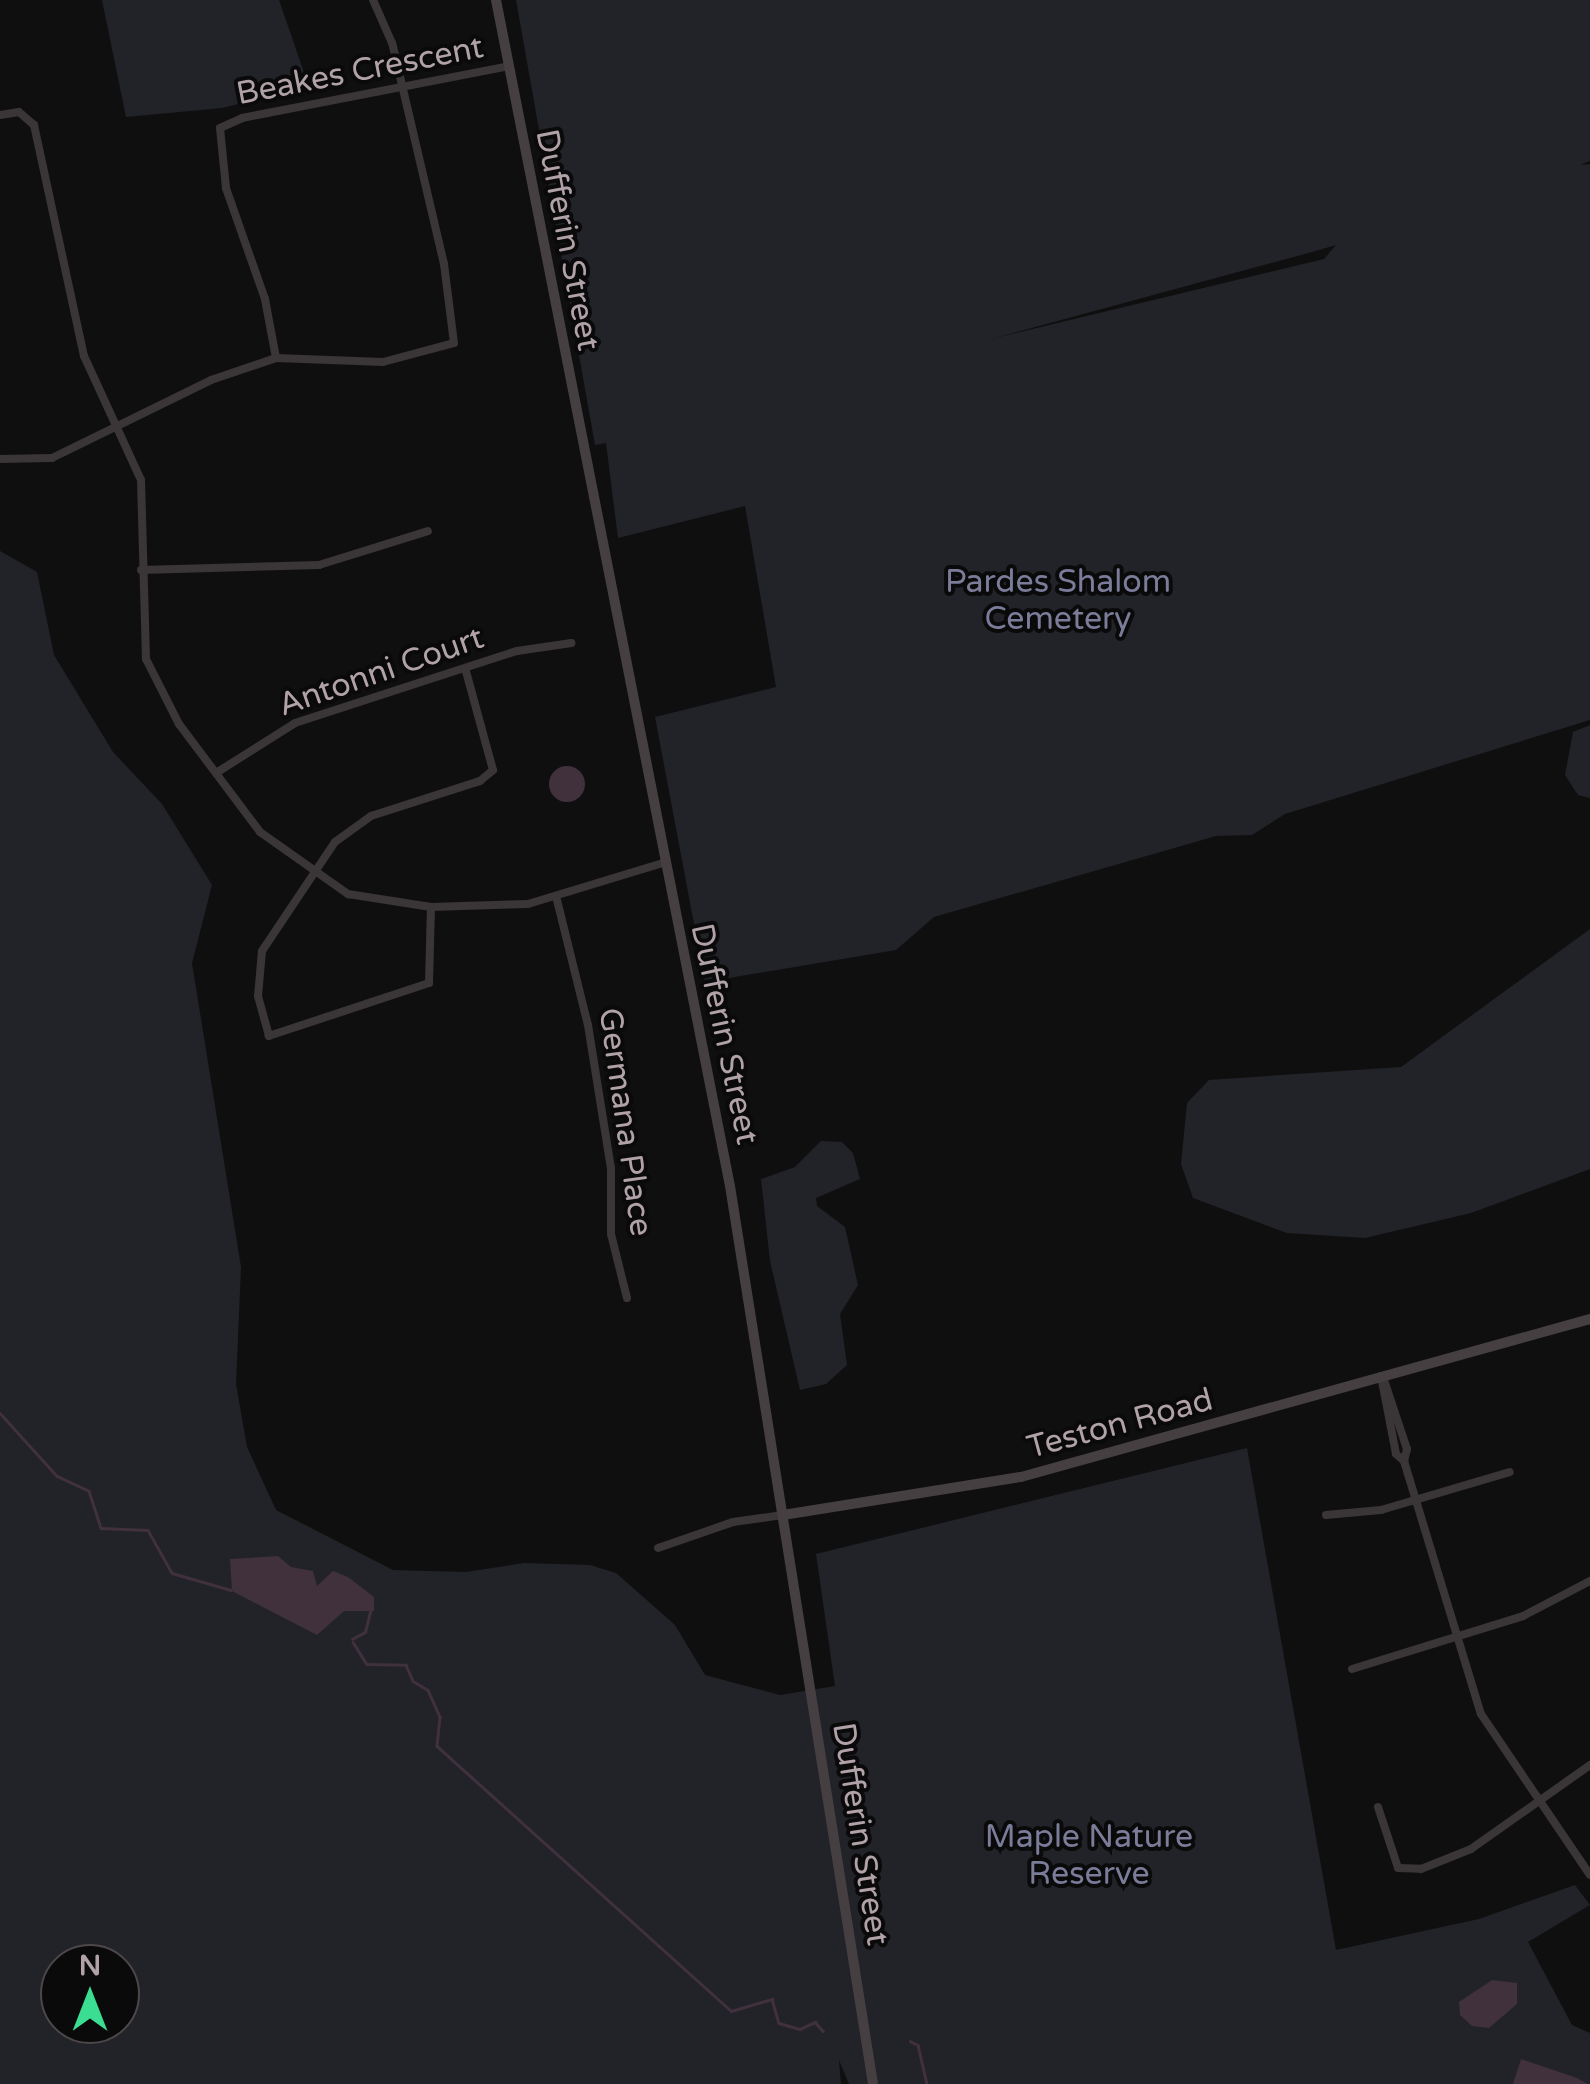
<!DOCTYPE html>
<style>
body{margin:0}
#map{position:relative;width:1590px;height:2084px;overflow:hidden;background:#100f0f;font-family:"Varela Round",sans-serif}
div>[style]{position:absolute}
[style*='--x']{left:calc(var(--x)*1px);top:calc(var(--y)*1px);width:calc(var(--w)*1px);rotate:calc(var(--a)*1deg)}
.green>*{inset:0;background:#222229}
.water>*{inset:0;background:#40313c}
.round{border-radius:50%}
.stream>*{height:2.5px;margin:-1.25px;padding:0 1.25px;transform-origin:1.25px;border-radius:1.25px;background:#40313c}
.minor>*{height:8px;margin:-4px;padding:0 4px;transform-origin:4px;border-radius:4px;background:#3a3637}
.secondary>*{height:10px;margin:-5px;padding:0 5px;transform-origin:5px;border-radius:5px;background:#453f41}
span{translate:-50% -50%;white-space:nowrap;text-align:center;line-height:1.15;-webkit-text-stroke:8px #0b0a0a;paint-order:stroke}
.street-label{font-size:32px;color:#b0a2a8}
.park-label{font-size:32px;color:#7a7c99}
.north{position:absolute;left:40px;top:1944px;width:100px;height:100px;box-sizing:border-box;background:#0b0a0a;border:2px solid #4d4749;border-radius:50%;rotate:0deg;font-size:28px;font-weight:700;line-height:40px;text-align:center;color:#b0a2a8}
.north::after{content:'';display:block;margin:auto;width:35px;height:45px;background:#3add91;clip-path:polygon(50% 0,100% 100%,50% 72%,0 100%)}
</style>
<div id="map">
<div class="green">
<i style="clip-path:polygon(102px 0,279px 0,309px 87px,222px 108px,126px 117px)"></i>
<i style="clip-path:polygon(evenodd,516px 0,1590px 0,1590px 161px,1580px 165px,1590px 164px,1590px 720px,1285px 814px,1252px 835px,1216px 836px,934px 917px,896px 950px,705px 982px,655px 717px,776px 687px,745px 506px,618px 538px,606px 443px,595px 445px,516px 0,1336px 245px,1324px 259px,991px 339px,1312px 252px,1336px 245px)"></i>
<i style="clip-path:polygon(evenodd,0 551px,37px 572px,54px 655px,113px 752px,162px 804px,212px 885px,192px 963px,241px 1267px,236px 1384px,247px 1447px,276px 1510px,393px 1570px,466px 1572px,524px 1563px,590px 1565px,616px 1573px,675px 1625px,705px 1675px,780px 1695px,835px 1686px,816px 1554px,1247px 1448px,1336px 1950px,1479px 1919px,1575px 1885px,1590px 1905px,1528px 1942px,1572px 2025px,1590px 2033px,1590px 2084px,849px 2084px,839px 2060px,841px 2084px,0 2084px,0 551px,60px 1964px,120px 1964px,120px 2024px,60px 2024px,60px 1964px)"></i>
<i style="clip-path:polygon(1590px 725px,1590px 798px,1578px 795px,1565px 775px,1573px 732px)"></i>
<i style="clip-path:polygon(1590px 929px,1590px 1169px,1471px 1213px,1365px 1238px,1287px 1233px,1193px 1198px,1181px 1164px,1187px 1103px,1209px 1080px,1401px 1067px)"></i>
<i style="clip-path:polygon(821px 1141px,842px 1142px,853px 1153px,860px 1179px,816px 1198px,817px 1206px,845px 1227px,858px 1285px,840px 1314px,847px 1365px,826px 1384px,800px 1390px,770px 1261px,761px 1179px,795px 1167px)"></i>
</div>
<div class="water">
<i class="round" style="left:549px;top:766px;width:36px;height:36px"></i>
<i style="clip-path:polygon(278px 1556px,291px 1567px,313px 1571px,317px 1586px,333px 1571px,348px 1577px,374px 1597px,374px 1611px,344px 1611px,317px 1635px,232px 1591px,230px 1559px)"></i>
<i style="clip-path:polygon(1492px 1980px,1517px 1983px,1517px 2004px,1489px 2028px,1472px 2026px,1460px 2015px,1459px 2002px)"></i>
<i style="clip-path:polygon(1521px 2059px,1577px 2078px,1588px 2084px,1513px 2084px)"></i>
</div>
<div class="stream">
<i style="--x:0;--y:1413;--w:85;--a:47.9"></i>
<i style="--x:57;--y:1476;--w:35;--a:25"></i>
<i style="--x:89;--y:1491;--w:39;--a:72"></i>
<i style="--x:101;--y:1528;--w:47;--a:2.4"></i>
<i style="--x:148;--y:1530;--w:49;--a:60.8"></i>
<i style="--x:172;--y:1573;--w:61;--a:16.1"></i>
<i style="--x:352;--y:1639;--w:15;--a:-28"></i>
<i style="--x:365;--y:1632;--w:21;--a:-76"></i>
<i style="--x:353;--y:1642;--w:26;--a:58"></i>
<i style="--x:367;--y:1664;--w:39;--a:1"></i>
<i style="--x:406;--y:1665;--w:17;--a:66"></i>
<i style="--x:413;--y:1681;--w:17;--a:31"></i>
<i style="--x:428;--y:1690;--w:30;--a:66"></i>
<i style="--x:440;--y:1717;--w:29;--a:96"></i>
<i style="--x:437;--y:1746;--w:396;--a:42"></i>
<i style="--x:731;--y:2011;--w:43;--a:-16.3"></i>
<i style="--x:772;--y:1999;--w:25;--a:74"></i>
<i style="--x:779;--y:2023;--w:22;--a:16"></i>
<i style="--x:800;--y:2029;--w:17;--a:-25"></i>
<i style="--x:815;--y:2022;--w:12;--a:48"></i>
<i style="--x:910;--y:2041;--w:9;--a:27"></i>
<i style="--x:918;--y:2045;--w:40;--a:77"></i>
</div>
<div class="minor">
<i style="--x:0;--y:115;--w:19;--a:-9"></i>
<i style="--x:19;--y:112;--w:20;--a:41"></i>
<i style="--x:34;--y:125;--w:236;--a:77.8"></i>
<i style="--x:84;--y:356;--w:136;--a:65.3"></i>
<i style="--x:141;--y:480;--w:179;--a:88.4"></i>
<i style="--x:146;--y:659;--w:73;--a:63.1"></i>
<i style="--x:179;--y:724;--w:135;--a:53.1"></i>
<i style="--x:260;--y:832;--w:108;--a:35.2"></i>
<i style="--x:348;--y:894;--w:84;--a:8.9"></i>
<i style="--x:431;--y:907;--w:97;--a:-1.8"></i>
<i style="--x:528;--y:904;--w:141;--a:-16.9"></i>
<i style="--x:276;--y:358;--w:60;--a:-100.6"></i>
<i style="--x:265;--y:299;--w:118;--a:-109.4"></i>
<i style="--x:226;--y:188;--w:60;--a:-95.7"></i>
<i style="--x:220;--y:128;--w:24;--a:-24"></i>
<i style="--x:242;--y:118;--w:272;--a:-11"></i>
<i style="--x:0;--y:459;--w:52;--a:-1.1"></i>
<i style="--x:52;--y:458;--w:177;--a:-26.1"></i>
<i style="--x:211;--y:380;--w:69;--a:-18.7"></i>
<i style="--x:276;--y:358;--w:107;--a:2.1"></i>
<i style="--x:383;--y:362;--w:73;--a:-15"></i>
<i style="--x:454;--y:343;--w:80;--a:-97.2"></i>
<i style="--x:444;--y:264;--w:227;--a:-103.2"></i>
<i style="--x:392;--y:43;--w:47;--a:-113.8"></i>
<i style="--x:141;--y:570;--w:178;--a:-1.6"></i>
<i style="--x:319;--y:565;--w:114;--a:-17.3"></i>
<i style="--x:216;--y:773;--w:93;--a:-32.3"></i>
<i style="--x:295;--y:723;--w:233;--a:-18"></i>
<i style="--x:517;--y:651;--w:55;--a:-8.4"></i>
<i style="--x:556;--y:896;--w:133;--a:76.1"></i>
<i style="--x:588;--y:1025;--w:145;--a:80.9"></i>
<i style="--x:611;--y:1168;--w:66;--a:90"></i>
<i style="--x:611;--y:1234;--w:66;--a:76"></i>
<i style="--x:431;--y:907;--w:76;--a:91.5"></i>
<i style="--x:429;--y:983;--w:169;--a:161.7"></i>
<i style="--x:269;--y:1036;--w:41;--a:-105.4"></i>
<i style="--x:258;--y:996;--w:45;--a:-84.9"></i>
<i style="--x:262;--y:951;--w:131;--a:-56.2"></i>
<i style="--x:335;--y:842;--w:44;--a:-35.8"></i>
<i style="--x:371;--y:816;--w:114;--a:-17.8"></i>
<i style="--x:480;--y:781;--w:17;--a:-40"></i>
<i style="--x:493;--y:770;--w:103;--a:-105.3"></i>
<i style="--x:1381;--y:1376;--w:79;--a:79.1"></i>
<i style="--x:1396;--y:1454;--w:11;--a:41"></i>
<i style="--x:1404;--y:1461;--w:264;--a:73.1"></i>
<i style="--x:1481;--y:1714;--w:194;--a:55.9"></i>
<i style="--x:1384;--y:1380;--w:73;--a:71.6"></i>
<i style="--x:1407;--y:1449;--w:12;--a:104"></i>
<i style="--x:1326;--y:1515;--w:55;--a:-5.2"></i>
<i style="--x:1381;--y:1510;--w:134;--a:-16.4"></i>
<i style="--x:658;--y:1548;--w:79;--a:-19.1"></i>
<i style="--x:733;--y:1522;--w:50;--a:-8"></i>
<i style="--x:1352;--y:1669;--w:179;--a:-17.2"></i>
<i style="--x:1523;--y:1616;--w:76;--a:-27.6"></i>
<i style="--x:1378;--y:1807;--w:64;--a:71.8"></i>
<i style="--x:1398;--y:1868;--w:23;--a:2"></i>
<i style="--x:1421;--y:1869;--w:54;--a:-21.8"></i>
<i style="--x:1471;--y:1849;--w:146;--a:-35.2"></i>
</div>
<div class="secondary">
<i style="--x:496;--y:0;--w:1209;--a:78.84"></i>
<i style="--x:730;--y:1186;--w:909;--a:80.95"></i>
<i style="--x:783;--y:1515;--w:241;--a:-9.1"></i>
<i style="--x:1021;--y:1477;--w:591;--a:-15.52"></i>
</div>
<div class="street-label">
<span style="left:360px;top:71px;rotate:-11deg">Beakes Crescent</span>
<span style="left:567px;top:240px;rotate:79deg">Dufferin Street</span>
<span style="left:381px;top:672px;rotate:-19deg">Antonni Court</span>
<span style="left:724px;top:1034px;rotate:78deg">Dufferin Street</span>
<span style="left:625px;top:1122px;rotate:82deg">Germana Place</span>
<span style="left:1120px;top:1424px;rotate:-15deg">Teston Road</span>
<span style="left:860px;top:1834px;rotate:81deg">Dufferin Street</span>
</div>
<div class="park-label">
<span style="left:1058px;top:601px">Pardes Shalom<br>Cemetery</span>
<span style="left:1089px;top:1856px">Maple Nature<br>Reserve</span>
</div>
<div class="north">N</div>
</div>
